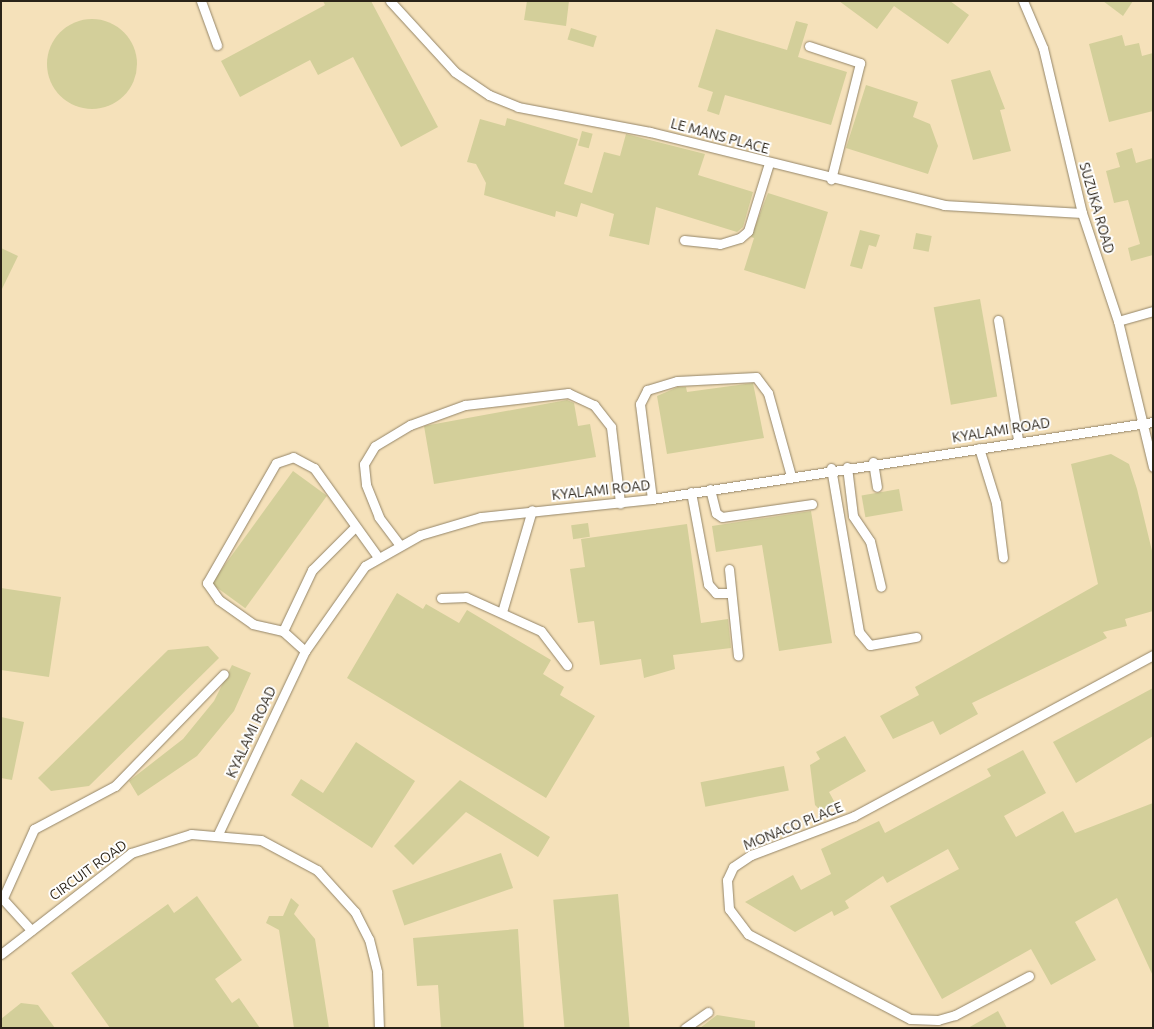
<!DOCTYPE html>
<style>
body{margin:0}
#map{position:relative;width:1154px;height:1029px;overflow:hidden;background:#fdedcd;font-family:Ubuntu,sans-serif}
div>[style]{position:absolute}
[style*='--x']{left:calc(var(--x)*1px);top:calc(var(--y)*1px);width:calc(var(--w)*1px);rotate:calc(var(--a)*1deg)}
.built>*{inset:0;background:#f5e1ba;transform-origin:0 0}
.building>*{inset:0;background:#d3cf9a;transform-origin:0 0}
.round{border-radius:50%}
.roads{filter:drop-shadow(0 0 1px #948568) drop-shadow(0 0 1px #948568)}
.lane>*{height:9px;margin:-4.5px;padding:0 4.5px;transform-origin:4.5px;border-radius:4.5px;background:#fff}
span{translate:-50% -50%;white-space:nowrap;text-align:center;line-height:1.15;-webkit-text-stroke:4px #fff;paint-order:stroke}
.street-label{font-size:14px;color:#2a2318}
.frame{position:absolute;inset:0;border:2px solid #2a2318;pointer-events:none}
</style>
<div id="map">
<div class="built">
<i style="left:1px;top:1px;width:1152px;height:1027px"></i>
</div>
<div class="building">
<i style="clip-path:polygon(323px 1px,371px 1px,438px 127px,401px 147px,353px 57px,318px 75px,310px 60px,240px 97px,221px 61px,325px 5px)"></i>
<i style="clip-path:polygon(527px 1px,569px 1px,566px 26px,524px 20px)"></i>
<i style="clip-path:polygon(839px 1px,950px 1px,969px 15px,948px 44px,894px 6px,877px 29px)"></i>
<i style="clip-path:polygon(1103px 1px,1133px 1px,1123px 16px)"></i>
<i class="round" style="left:47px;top:19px;width:90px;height:90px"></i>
<i style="clip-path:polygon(796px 21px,808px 24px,798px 57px,847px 72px,831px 125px,725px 95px,719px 115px,707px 111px,713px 92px,698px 87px,716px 29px,787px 50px)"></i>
<i style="left:571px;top:28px;width:27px;height:12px;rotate:17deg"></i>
<i style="clip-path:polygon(1122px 35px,1125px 46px,1139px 43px,1142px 56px,1153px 53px,1153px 111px,1109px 122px,1089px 44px)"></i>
<i style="clip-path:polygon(990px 70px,1005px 109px,1000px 110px,1011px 151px,973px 160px,951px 80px)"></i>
<i style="clip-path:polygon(866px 85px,918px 102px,913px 117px,930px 124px,938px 146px,928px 174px,846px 148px)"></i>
<i style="clip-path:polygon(507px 118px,578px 139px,564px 184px,592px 193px,604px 152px,620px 156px,626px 134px,705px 154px,698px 175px,753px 192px,743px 227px,737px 232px,656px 207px,649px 245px,609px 236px,614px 214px,581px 203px,577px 217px,556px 211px,555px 217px,484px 195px,486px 183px,476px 164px,467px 162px,480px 119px,505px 126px)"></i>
<i style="left:582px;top:131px;width:11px;height:15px;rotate:15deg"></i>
<i style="clip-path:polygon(1132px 148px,1136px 163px,1153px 158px,1153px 255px,1131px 261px,1128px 248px,1140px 244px,1128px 200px,1114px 203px,1106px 171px,1120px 167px,1116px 153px)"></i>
<i style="clip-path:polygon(768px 193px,828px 212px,805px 289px,744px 270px,754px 238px,751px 237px)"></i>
<i style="clip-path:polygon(860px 230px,880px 235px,876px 247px,869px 245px,862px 269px,850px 266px)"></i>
<i style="left:916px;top:233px;width:16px;height:16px;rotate:11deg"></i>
<i style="clip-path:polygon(1px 248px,18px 256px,1px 291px)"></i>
<i style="left:980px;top:299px;width:99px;height:47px;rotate:80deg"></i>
<i style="clip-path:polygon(753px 383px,764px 438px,667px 454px,657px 396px,678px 387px,686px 387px,687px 392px)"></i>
<i style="clip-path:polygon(567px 400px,574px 403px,578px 426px,590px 424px,596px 457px,434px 484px,424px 426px)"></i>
<i style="clip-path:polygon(1111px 454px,1129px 464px,1137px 489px,1153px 555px,1153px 611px,1125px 619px,1127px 626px,1103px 632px,1107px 638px,972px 703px,978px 714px,940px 735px,933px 721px,893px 739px,880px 716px,919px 695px,915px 687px,1098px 584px,1071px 464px)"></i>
<i style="left:293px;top:471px;width:42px;height:139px;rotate:36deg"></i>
<i style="left:899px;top:489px;width:22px;height:38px;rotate:80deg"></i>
<i style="clip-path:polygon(811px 511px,832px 643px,779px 651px,762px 545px,716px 552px,712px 526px)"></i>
<i style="left:588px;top:523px;width:14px;height:17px;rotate:82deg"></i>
<i style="clip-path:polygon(687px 524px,701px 623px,728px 619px,731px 648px,673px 655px,675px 669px,644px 678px,641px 659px,600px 665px,594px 621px,578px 623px,570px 569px,585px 567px,581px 539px)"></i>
<i style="clip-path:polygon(1px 588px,61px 597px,49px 677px,1px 670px)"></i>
<i style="clip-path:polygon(397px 593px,423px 609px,426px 604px,459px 623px,467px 610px,551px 660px,543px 674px,564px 687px,560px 695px,595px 716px,546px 798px,347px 678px)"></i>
<i style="clip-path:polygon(208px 646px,219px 658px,89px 786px,51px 791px,38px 778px,168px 650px)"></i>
<i style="clip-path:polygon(232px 665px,251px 673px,234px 711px,197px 756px,138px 796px,129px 781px,183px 739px,214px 701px)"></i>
<i style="clip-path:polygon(1153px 688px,1153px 736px,1076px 783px,1053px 742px)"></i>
<i style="clip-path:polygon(1px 717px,24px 722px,12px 780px,1px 778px)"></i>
<i style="clip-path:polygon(845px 736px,866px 771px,829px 792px,835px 803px,821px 811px,815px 805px,810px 765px,820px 759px,816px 752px)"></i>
<i style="clip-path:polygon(356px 742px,415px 781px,372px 848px,291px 795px,301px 779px,323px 793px)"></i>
<i style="clip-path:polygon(1023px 750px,1046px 793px,1004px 816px,1016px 837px,1063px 811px,1075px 833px,1153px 803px,1153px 976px,1117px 898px,1075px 922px,1096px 960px,1051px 985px,1031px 949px,942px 999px,890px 906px,959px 869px,948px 849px,887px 883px,883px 876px,845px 901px,849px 908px,834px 916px,832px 911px,795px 932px,745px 902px,793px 875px,801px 890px,831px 874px,821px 849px,879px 821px,885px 833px,991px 776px,987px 769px)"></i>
<i style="left:784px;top:766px;width:25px;height:85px;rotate:79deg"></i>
<i style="clip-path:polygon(460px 780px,550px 837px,538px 857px,466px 812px,413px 865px,394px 846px)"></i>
<i style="left:501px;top:853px;width:37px;height:115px;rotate:71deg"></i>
<i style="left:618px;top:894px;width:135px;height:65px;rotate:85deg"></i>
<i style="clip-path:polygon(197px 896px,242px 960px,215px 979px,232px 1003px,239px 998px,260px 1028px,110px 1028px,71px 973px,168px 904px,174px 913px)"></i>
<i style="clip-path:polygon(291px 898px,299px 905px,294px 914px,315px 939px,329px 1028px,294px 1028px,279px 930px,266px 923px,269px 916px,283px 916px)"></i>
<i style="clip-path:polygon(518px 929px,524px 1028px,441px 1028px,438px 985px,417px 986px,413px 938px)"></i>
<i style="clip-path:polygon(21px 1003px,38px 1005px,55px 1028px,1px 1028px,1px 1019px)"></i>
<i style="clip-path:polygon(998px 1011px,1007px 1028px,968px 1028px)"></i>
<i style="clip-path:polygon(717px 1015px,755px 1021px,755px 1028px,700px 1028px)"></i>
</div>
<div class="roads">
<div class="lane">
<i style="--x:201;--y:1;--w:47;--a:70"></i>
<i style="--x:390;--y:1;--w:96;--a:47.5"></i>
<i style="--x:455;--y:72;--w:41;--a:34.1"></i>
<i style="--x:489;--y:95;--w:31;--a:22"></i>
<i style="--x:518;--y:107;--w:134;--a:10.7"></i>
<i style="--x:650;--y:132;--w:303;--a:13.9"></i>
<i style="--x:944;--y:205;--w:138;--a:3.3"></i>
<i style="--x:1023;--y:1;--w:51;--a:66.9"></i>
<i style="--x:1043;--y:48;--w:170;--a:76.7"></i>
<i style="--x:1082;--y:213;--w:114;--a:71.6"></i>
<i style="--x:1118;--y:321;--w:150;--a:76.5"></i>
<i style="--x:809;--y:46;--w:54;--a:18.4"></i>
<i style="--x:860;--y:63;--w:120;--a:104"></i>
<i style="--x:684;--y:240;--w:36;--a:6"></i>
<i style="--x:720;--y:244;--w:21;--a:-17"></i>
<i style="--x:740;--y:238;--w:11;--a:-41"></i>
<i style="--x:748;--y:231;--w:71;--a:-72.8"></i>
<i style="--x:998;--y:320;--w:122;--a:80.5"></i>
<i style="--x:1118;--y:321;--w:36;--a:-16"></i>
<i style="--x:979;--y:448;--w:58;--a:72.8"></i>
<i style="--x:996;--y:503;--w:55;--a:82.7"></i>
<i style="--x:873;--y:462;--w:25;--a:81"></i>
<i style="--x:847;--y:467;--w:49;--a:83"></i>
<i style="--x:853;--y:516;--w:30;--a:56"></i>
<i style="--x:870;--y:541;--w:47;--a:76.6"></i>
<i style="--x:831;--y:468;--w:166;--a:80.3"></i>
<i style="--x:859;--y:632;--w:17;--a:50"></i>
<i style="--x:870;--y:645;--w:47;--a:-9.9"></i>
<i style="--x:710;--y:489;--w:25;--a:76"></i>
<i style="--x:716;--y:513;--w:7;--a:34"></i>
<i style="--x:722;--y:517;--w:91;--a:-8.2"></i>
<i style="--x:691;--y:492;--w:94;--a:79.5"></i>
<i style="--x:708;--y:584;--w:12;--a:48"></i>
<i style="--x:716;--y:593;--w:14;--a:0"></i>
<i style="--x:652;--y:499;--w:96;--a:-97.2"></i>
<i style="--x:640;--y:404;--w:16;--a:-63"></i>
<i style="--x:647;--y:390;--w:31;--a:-17"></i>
<i style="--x:677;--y:381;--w:79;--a:-2.9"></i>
<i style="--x:756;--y:377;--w:20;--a:53"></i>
<i style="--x:768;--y:393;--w:86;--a:74.5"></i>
<i style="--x:399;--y:544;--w:34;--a:-127"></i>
<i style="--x:379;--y:517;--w:35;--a:-112"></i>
<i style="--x:366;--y:484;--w:20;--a:-96"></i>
<i style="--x:364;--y:464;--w:21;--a:-59"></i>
<i style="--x:375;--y:446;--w:41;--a:-31"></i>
<i style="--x:410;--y:425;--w:59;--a:-20"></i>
<i style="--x:465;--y:405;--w:104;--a:-6.6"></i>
<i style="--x:568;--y:393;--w:29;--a:25"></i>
<i style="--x:594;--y:405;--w:28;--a:52"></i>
<i style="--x:611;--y:427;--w:77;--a:83.2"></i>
<i style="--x:729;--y:569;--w:87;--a:84.1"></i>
<i style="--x:441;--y:598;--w:25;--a:-2"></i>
<i style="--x:466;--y:597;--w:82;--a:24.4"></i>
<i style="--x:541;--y:631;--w:43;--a:52.6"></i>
<i style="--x:502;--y:612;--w:106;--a:-73.6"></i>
<i style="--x:283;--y:631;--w:68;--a:-64.6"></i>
<i style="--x:312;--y:570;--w:59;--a:-45"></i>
<i style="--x:305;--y:651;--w:30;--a:-138"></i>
<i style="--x:283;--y:631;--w:31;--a:-167"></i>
<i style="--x:253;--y:624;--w:42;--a:-144.8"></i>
<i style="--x:219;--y:600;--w:21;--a:-125"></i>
<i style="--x:207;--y:583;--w:138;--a:-60.1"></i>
<i style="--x:276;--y:463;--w:18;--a:-19"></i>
<i style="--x:293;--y:457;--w:24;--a:28"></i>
<i style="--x:314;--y:468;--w:110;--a:54.3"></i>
<i style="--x:218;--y:834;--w:203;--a:-64.6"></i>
<i style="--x:305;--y:651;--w:104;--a:-54.8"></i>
<i style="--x:365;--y:566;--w:63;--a:-29.4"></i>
<i style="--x:420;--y:535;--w:64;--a:-16.4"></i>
<i style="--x:481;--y:517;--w:172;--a:-6"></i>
<i style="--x:652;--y:499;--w:507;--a:-8.74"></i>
<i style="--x:1;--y:897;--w:45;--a:47.7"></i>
<i style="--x:3;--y:898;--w:76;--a:-65.8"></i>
<i style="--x:34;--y:829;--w:92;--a:-28"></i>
<i style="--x:115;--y:786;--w:156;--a:-45.8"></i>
<i style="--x:1;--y:954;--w:165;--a:-37.8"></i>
<i style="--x:131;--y:853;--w:63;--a:-17.6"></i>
<i style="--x:191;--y:834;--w:70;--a:4.9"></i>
<i style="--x:261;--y:840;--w:64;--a:28.2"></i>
<i style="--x:317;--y:870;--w:57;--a:47.9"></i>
<i style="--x:355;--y:912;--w:30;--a:63"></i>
<i style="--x:369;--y:939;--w:34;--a:76"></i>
<i style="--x:377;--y:972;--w:56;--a:88"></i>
<i style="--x:1029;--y:976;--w:84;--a:152.2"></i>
<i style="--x:955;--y:1015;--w:18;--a:164"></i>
<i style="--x:938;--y:1020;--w:28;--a:-178"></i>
<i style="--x:910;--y:1019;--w:183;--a:-152.3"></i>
<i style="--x:748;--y:934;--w:31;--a:-127"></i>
<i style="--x:729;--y:909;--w:29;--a:-94"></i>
<i style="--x:727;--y:880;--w:14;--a:-65"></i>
<i style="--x:733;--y:867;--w:22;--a:-34"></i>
<i style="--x:751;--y:855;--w:110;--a:-20.7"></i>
<i style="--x:854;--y:816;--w:340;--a:-28.3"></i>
<i style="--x:685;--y:1028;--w:28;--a:-35"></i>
</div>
</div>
<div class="street-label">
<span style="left:720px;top:136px;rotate:15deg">LE MANS PLACE</span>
<span style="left:1097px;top:208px;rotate:74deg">SUZUKA ROAD</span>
<span style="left:1001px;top:430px;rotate:-9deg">KYALAMI ROAD</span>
<span style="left:601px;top:490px;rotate:-6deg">KYALAMI ROAD</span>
<span style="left:251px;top:732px;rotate:-65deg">KYALAMI ROAD</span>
<span style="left:793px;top:826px;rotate:-22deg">MONACO PLACE</span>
<span style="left:88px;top:870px;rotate:-36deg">CIRCUIT ROAD</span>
</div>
<div class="frame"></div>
</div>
